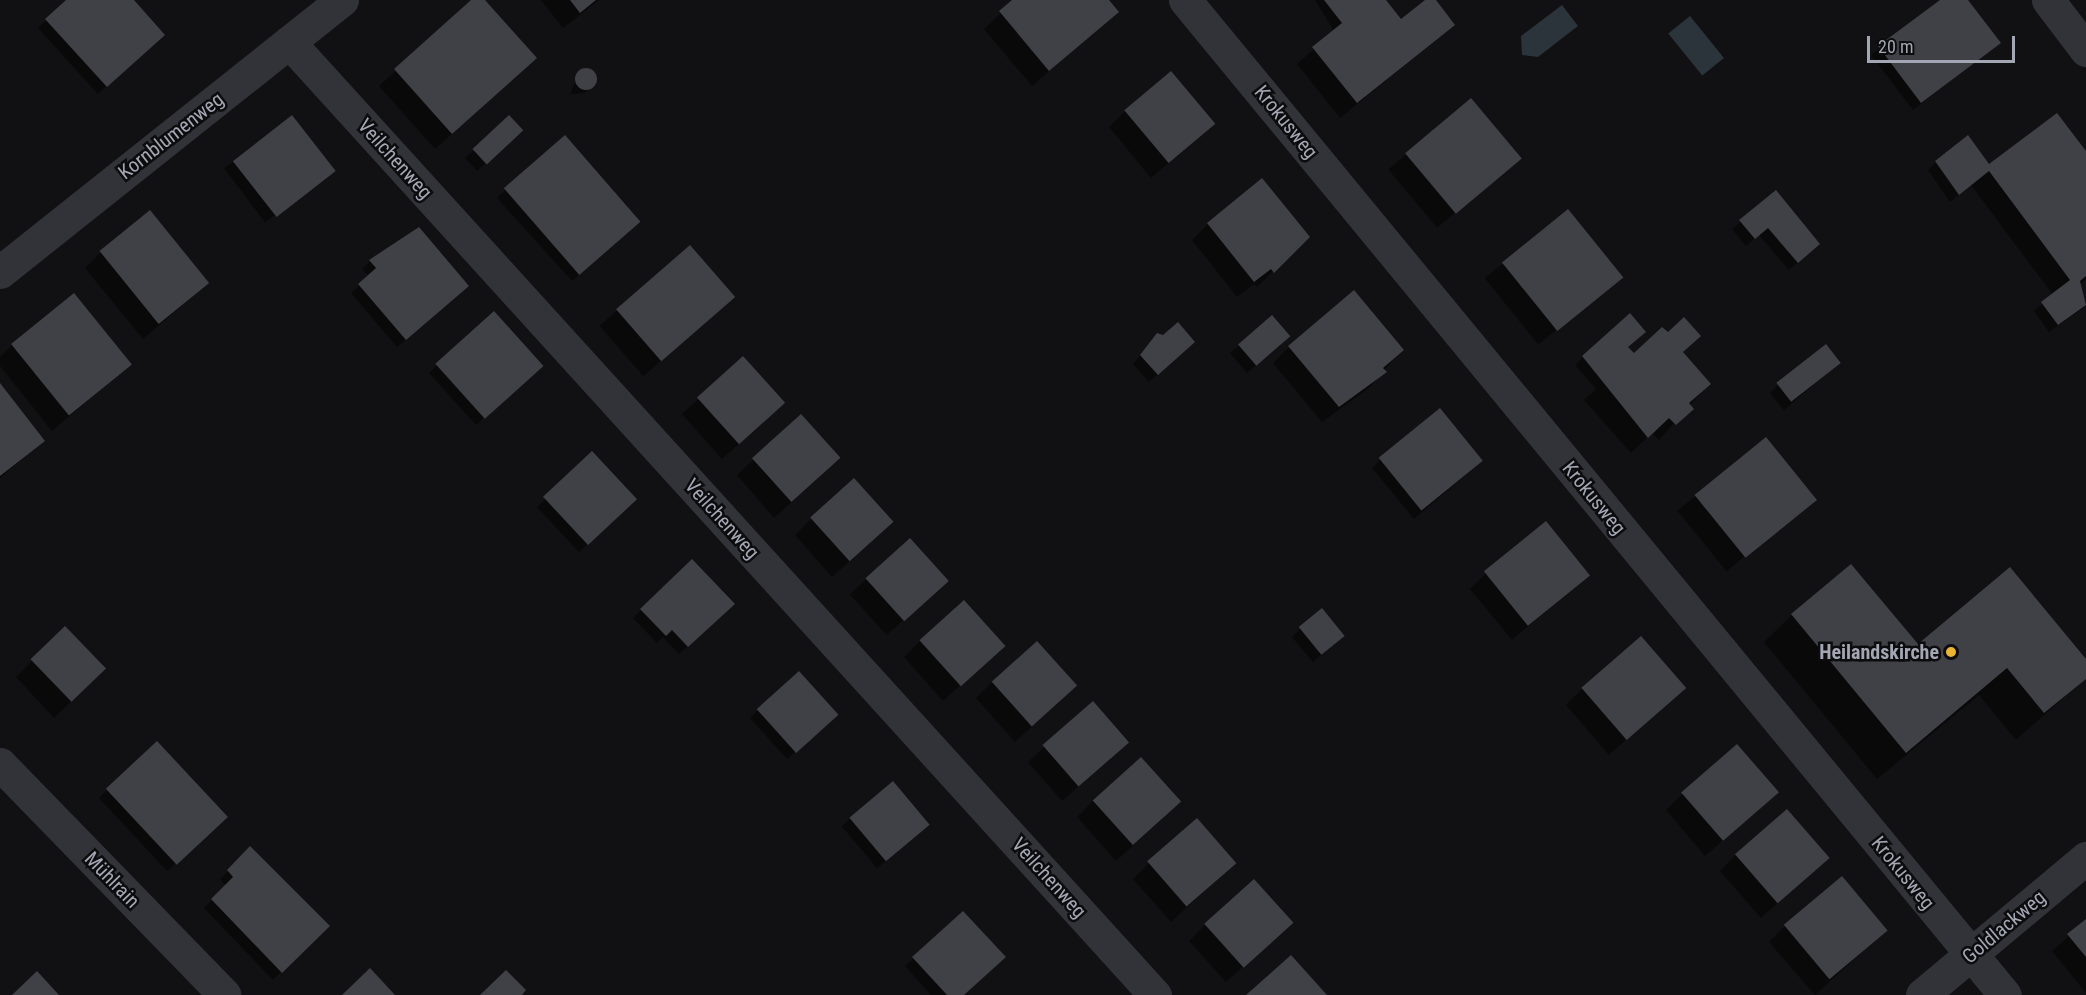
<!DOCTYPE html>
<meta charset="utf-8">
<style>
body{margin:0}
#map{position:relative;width:2086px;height:995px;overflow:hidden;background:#111113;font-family:"Roboto Condensed",sans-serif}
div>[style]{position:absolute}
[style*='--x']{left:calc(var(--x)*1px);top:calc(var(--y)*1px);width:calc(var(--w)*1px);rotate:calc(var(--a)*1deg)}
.water>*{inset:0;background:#2b333b;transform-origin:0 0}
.shadow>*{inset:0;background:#0007;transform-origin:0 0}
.building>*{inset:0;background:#404146;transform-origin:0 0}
.round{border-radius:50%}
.minor>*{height:33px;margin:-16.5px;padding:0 16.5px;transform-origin:16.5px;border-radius:16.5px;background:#323338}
.dots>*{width:16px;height:16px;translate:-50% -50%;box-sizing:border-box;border:3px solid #0c0c0e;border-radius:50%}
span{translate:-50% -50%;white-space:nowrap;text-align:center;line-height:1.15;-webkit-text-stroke:5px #0c0c0e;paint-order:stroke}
.street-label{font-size:20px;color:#a3a7b3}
.poi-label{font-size:20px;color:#a3a7b3;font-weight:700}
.right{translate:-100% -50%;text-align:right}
.scale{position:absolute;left:1867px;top:36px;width:148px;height:27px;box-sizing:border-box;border:3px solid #a3a7b3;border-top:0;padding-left:8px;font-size:18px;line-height:21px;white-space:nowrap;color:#a3a7b3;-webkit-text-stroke:4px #0c0c0e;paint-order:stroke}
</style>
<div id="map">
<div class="water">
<i style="clip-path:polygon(1562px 5px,1578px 26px,1538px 57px,1522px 55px,1521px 36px)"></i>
<i style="left:1690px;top:16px;width:54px;height:28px;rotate:51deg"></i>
</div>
<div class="shadow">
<i style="clip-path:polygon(68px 0,132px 0,155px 43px,98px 94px,38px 28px)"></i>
<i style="clip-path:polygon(474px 0,483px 0,519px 74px,435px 149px,379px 86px)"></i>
<i style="clip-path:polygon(541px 0,599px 0,563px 28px)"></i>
<i style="clip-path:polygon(1015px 0,1107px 0,1117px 12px,1032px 86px,984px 29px)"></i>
<i style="clip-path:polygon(1315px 0,1384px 0,1401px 21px,1434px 0,1445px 32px,1340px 118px,1297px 64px,1334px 31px)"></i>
<i style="clip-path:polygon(1942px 0,1966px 0,1999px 43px,1913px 110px,1871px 55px)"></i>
<i style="clip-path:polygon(580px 71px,591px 72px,593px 85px,585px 93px,570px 94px)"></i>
<i style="left:1471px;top:100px;width:76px;height:108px;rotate:50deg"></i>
<i style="clip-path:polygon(1125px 111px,1213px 124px,1151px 178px,1109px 127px)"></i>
<i style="left:292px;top:117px;width:68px;height:85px;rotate:53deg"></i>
<i style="clip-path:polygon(513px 138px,477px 171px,465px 158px,474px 150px)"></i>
<i style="clip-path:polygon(2086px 154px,2086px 279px,2080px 284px,2086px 306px,2049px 332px,2034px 311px,2053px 295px,1971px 185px,1950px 202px,1928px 170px,1936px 162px,1985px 168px)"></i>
<i style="clip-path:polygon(505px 190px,631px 229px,572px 281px,497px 198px)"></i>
<i style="clip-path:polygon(1776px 192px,1810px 252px,1789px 270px,1759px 235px,1746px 246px,1732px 229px)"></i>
<i style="left:1568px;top:211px;width:85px;height:107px;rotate:51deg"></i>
<i style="clip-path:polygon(1208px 224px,1308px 237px,1257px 287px,1254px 284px,1237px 297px,1192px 240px)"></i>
<i style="left:690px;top:247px;width:67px;height:120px;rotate:49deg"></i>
<i style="clip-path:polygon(101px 252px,208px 283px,143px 339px,85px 268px)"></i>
<i style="clip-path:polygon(370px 261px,459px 294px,397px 347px,351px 293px,369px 276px,362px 269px)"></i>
<i style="clip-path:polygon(1272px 317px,1280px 344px,1247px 373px,1230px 353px)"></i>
<i style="clip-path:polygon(1668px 334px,1699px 336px,1682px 353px,1709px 384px,1659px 440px,1652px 433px,1631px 453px,1584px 400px,1596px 389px,1575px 365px,1583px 357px,1627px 347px,1634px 354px)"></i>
<i style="clip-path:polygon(1157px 335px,1185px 350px,1149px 382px,1133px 364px)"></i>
<i style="clip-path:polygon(12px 345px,130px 365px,52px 431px,0 366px,0 357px)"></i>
<i style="clip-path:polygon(1289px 347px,1402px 350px,1369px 388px,1322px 422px,1273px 363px)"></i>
<i style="clip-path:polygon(743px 358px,767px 419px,722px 459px,682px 414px)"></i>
<i style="clip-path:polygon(1839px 363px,1784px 410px,1770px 393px,1778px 385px)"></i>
<i style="clip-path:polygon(437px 365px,533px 374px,476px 425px,429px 373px)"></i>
<i style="clip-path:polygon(0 386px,43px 441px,0 478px)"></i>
<i style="clip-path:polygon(801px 416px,822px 475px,774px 518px,737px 475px)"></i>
<i style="left:1766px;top:439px;width:78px;height:114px;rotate:51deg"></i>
<i style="clip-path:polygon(592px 454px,627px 507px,579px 552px,537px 507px)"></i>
<i style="clip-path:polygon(1380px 460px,1473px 469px,1414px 519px,1372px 468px)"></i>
<i style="clip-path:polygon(811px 519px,875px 538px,832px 577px,795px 535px)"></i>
<i style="left:910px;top:540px;width:55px;height:81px;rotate:48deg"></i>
<i style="clip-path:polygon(692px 561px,725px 612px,679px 654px,663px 637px,657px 643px,633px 618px)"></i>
<i style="clip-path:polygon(1486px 573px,1588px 575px,1512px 640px,1470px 589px)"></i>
<i style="clip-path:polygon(1792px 615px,1918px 646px,2086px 661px,2086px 678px,2016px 740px,1979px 695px,1877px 779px,1764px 642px)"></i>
<i style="clip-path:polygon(65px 628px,88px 685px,54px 718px,16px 677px)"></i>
<i style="clip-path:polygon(1300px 629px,1335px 643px,1313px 662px,1292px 637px)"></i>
<i style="clip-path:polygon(920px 641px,1003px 646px,943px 701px,904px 657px)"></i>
<i style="clip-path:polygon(992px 682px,1059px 702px,1015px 742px,976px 698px)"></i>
<i style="clip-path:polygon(1684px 688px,1609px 755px,1566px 705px,1582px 689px)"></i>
<i style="clip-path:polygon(1093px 703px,1111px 758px,1062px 801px,1028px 762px)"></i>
<i style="clip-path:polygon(758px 710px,828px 723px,787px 759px,750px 718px)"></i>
<i style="clip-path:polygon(157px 743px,218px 824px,167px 871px,99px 798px)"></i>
<i style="left:893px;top:783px;width:55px;height:67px;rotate:50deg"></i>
<i style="clip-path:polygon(1682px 794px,1760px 808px,1705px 856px,1666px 810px)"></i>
<i style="clip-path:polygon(1093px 801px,1163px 818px,1116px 861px,1077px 817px)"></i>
<i style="clip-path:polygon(250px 849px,328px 926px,273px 980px,204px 908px,226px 886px,220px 879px)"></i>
<i style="clip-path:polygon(1736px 855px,1827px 858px,1761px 918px,1720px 871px)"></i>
<i style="clip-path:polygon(1149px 863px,1218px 879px,1171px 922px,1133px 879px)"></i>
<i style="clip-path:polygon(963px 913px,963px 995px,931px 995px,905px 966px)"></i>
<i style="clip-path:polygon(2086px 921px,2086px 993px,2052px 951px)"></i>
<i style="clip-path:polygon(1291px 923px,1226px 982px,1189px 941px,1205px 925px)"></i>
<i style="clip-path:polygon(1785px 926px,1886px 930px,1815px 995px,1769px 942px)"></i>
</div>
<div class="building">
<i style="clip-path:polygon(66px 0,134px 0,165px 35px,107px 87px,45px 19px)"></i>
<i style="clip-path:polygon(471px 0,485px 0,537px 58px,452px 134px,394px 69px)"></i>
<i style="clip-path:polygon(570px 0,596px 0,580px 13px)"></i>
<i style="clip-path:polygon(1012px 0,1109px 0,1119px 12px,1049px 71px,999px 11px)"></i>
<i style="clip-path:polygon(1324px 0,1386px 0,1401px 19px,1425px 0,1436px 0,1455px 25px,1357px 103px,1312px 47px,1342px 23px)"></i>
<i style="clip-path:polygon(1940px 0,1968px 0,2001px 43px,1921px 103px,1878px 46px)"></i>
<i class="round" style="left:575px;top:68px;width:22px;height:22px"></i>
<i style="left:1171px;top:71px;width:69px;height:61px;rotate:50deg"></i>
<i style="left:1471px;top:98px;width:79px;height:86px;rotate:50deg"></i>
<i style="clip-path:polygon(2057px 113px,2086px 151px,2086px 276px,2080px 281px,2086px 305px,2058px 325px,2041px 302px,2070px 280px,1989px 171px,1959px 195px,1935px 161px,1968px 135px,1989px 164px)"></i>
<i style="left:292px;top:115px;width:71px;height:75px;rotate:52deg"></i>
<i style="left:509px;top:115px;width:21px;height:50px;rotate:47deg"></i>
<i style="left:565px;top:135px;width:115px;height:81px;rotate:49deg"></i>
<i style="clip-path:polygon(1262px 178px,1310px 237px,1274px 273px,1271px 269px,1254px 282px,1207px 223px)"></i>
<i style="clip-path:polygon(1776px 190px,1820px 244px,1798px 263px,1768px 228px,1755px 239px,1739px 220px)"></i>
<i style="left:1568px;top:209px;width:88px;height:85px;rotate:51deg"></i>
<i style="left:150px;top:210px;width:94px;height:65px;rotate:51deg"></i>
<i style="clip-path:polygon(419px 227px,469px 286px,406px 340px,358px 284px,376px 268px,369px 260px)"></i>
<i style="left:690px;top:245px;width:69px;height:98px;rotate:49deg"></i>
<i style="clip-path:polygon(1354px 290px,1404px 350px,1383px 368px,1387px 372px,1339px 407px,1288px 346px)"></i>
<i style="left:74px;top:293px;width:92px;height:81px;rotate:51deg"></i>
<i style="left:494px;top:311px;width:74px;height:79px;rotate:48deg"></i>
<i style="clip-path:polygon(1630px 313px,1646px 332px,1628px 347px,1634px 353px,1662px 327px,1668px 332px,1684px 317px,1701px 336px,1683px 352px,1711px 384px,1689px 403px,1694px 409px,1676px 425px,1669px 418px,1648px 438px,1582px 356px)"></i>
<i style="left:1272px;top:315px;width:28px;height:45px;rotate:49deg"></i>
<i style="clip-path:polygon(1178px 322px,1195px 342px,1158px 375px,1140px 355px,1157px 333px,1163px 335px)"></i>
<i style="left:1826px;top:344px;width:24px;height:63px;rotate:52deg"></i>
<i style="left:743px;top:356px;width:63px;height:62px;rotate:48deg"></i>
<i style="clip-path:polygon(0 383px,45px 441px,0 476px)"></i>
<i style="left:1440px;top:408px;width:68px;height:79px;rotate:51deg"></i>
<i style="left:801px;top:414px;width:59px;height:66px;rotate:48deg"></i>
<i style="left:1766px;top:437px;width:81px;height:92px;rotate:51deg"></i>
<i style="left:592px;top:451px;width:66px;height:67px;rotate:47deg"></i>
<i style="left:854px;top:478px;width:59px;height:59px;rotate:48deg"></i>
<i style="left:1546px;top:521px;width:70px;height:80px;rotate:51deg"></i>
<i style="left:910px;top:538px;width:58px;height:60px;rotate:48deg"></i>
<i style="clip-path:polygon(692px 559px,735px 604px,688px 647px,672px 630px,666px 636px,640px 609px)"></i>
<i style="clip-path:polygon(1851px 564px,1918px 644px,2010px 567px,2086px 659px,2086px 679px,2044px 713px,2007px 668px,1906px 753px,1791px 614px)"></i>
<i style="left:964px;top:600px;width:62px;height:60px;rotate:48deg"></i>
<i style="left:1322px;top:608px;width:36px;height:30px;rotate:51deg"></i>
<i style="left:65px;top:626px;width:59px;height:48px;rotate:46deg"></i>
<i style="left:1641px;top:636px;width:69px;height:79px;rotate:49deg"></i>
<i style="left:1037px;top:641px;width:60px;height:61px;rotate:48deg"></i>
<i style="left:799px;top:671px;width:59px;height:57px;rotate:48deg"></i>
<i style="left:1093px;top:701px;width:55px;height:67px;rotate:49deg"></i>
<i style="left:157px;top:741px;width:104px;height:70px;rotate:47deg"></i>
<i style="left:1737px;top:744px;width:64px;height:74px;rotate:49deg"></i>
<i style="left:1141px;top:757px;width:60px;height:65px;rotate:48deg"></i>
<i style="left:893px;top:781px;width:57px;height:57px;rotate:50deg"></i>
<i style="left:1787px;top:809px;width:65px;height:69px;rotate:49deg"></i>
<i style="left:1197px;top:818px;width:60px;height:66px;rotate:49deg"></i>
<i style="clip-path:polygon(250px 846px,330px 926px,282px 973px,211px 899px,233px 877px,227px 870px)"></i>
<i style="left:1842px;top:876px;width:71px;height:76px;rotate:50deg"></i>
<i style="left:1254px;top:879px;width:59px;height:67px;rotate:48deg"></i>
<i style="clip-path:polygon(963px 911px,1006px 957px,964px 995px,947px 995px,912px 957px)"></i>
<i style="clip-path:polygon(2086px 919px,2086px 957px,2067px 934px)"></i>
<i style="clip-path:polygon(1291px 955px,1327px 995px,1246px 995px)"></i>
<i style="clip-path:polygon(370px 968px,395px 995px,342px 995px)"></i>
<i style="clip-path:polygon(506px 970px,526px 990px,522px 995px,480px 995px)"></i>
<i style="clip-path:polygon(37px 971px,59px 995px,12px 995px)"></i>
</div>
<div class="minor">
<i style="--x:1185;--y:0;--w:1289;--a:50.51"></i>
<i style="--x:2048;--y:0;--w:63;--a:52.8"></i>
<i style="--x:289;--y:42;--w:1288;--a:47.74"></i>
<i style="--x:0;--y:272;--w:437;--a:-38.5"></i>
<i style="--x:0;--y:764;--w:322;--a:45.8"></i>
<i style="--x:1922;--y:995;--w:214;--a:-39.9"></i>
</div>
<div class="dots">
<i style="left:1951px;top:652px;background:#e9b533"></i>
</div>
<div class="street-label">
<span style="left:1286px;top:122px;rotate:51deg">Krokusweg</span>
<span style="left:171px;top:136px;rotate:-38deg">Kornblumenweg</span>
<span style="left:395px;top:159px;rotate:48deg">Veilchenweg</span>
<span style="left:1594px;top:498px;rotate:51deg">Krokusweg</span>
<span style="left:722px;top:519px;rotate:48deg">Veilchenweg</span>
<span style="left:1903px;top:873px;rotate:51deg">Krokusweg</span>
<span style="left:1049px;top:878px;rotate:48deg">Veilchenweg</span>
<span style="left:112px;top:880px;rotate:46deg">Mühlrain</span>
<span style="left:2004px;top:927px;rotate:-40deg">Goldlackweg</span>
</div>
<div class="poi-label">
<span class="right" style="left:1939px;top:652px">Heilandskirche</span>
</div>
<div class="scale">20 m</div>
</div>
